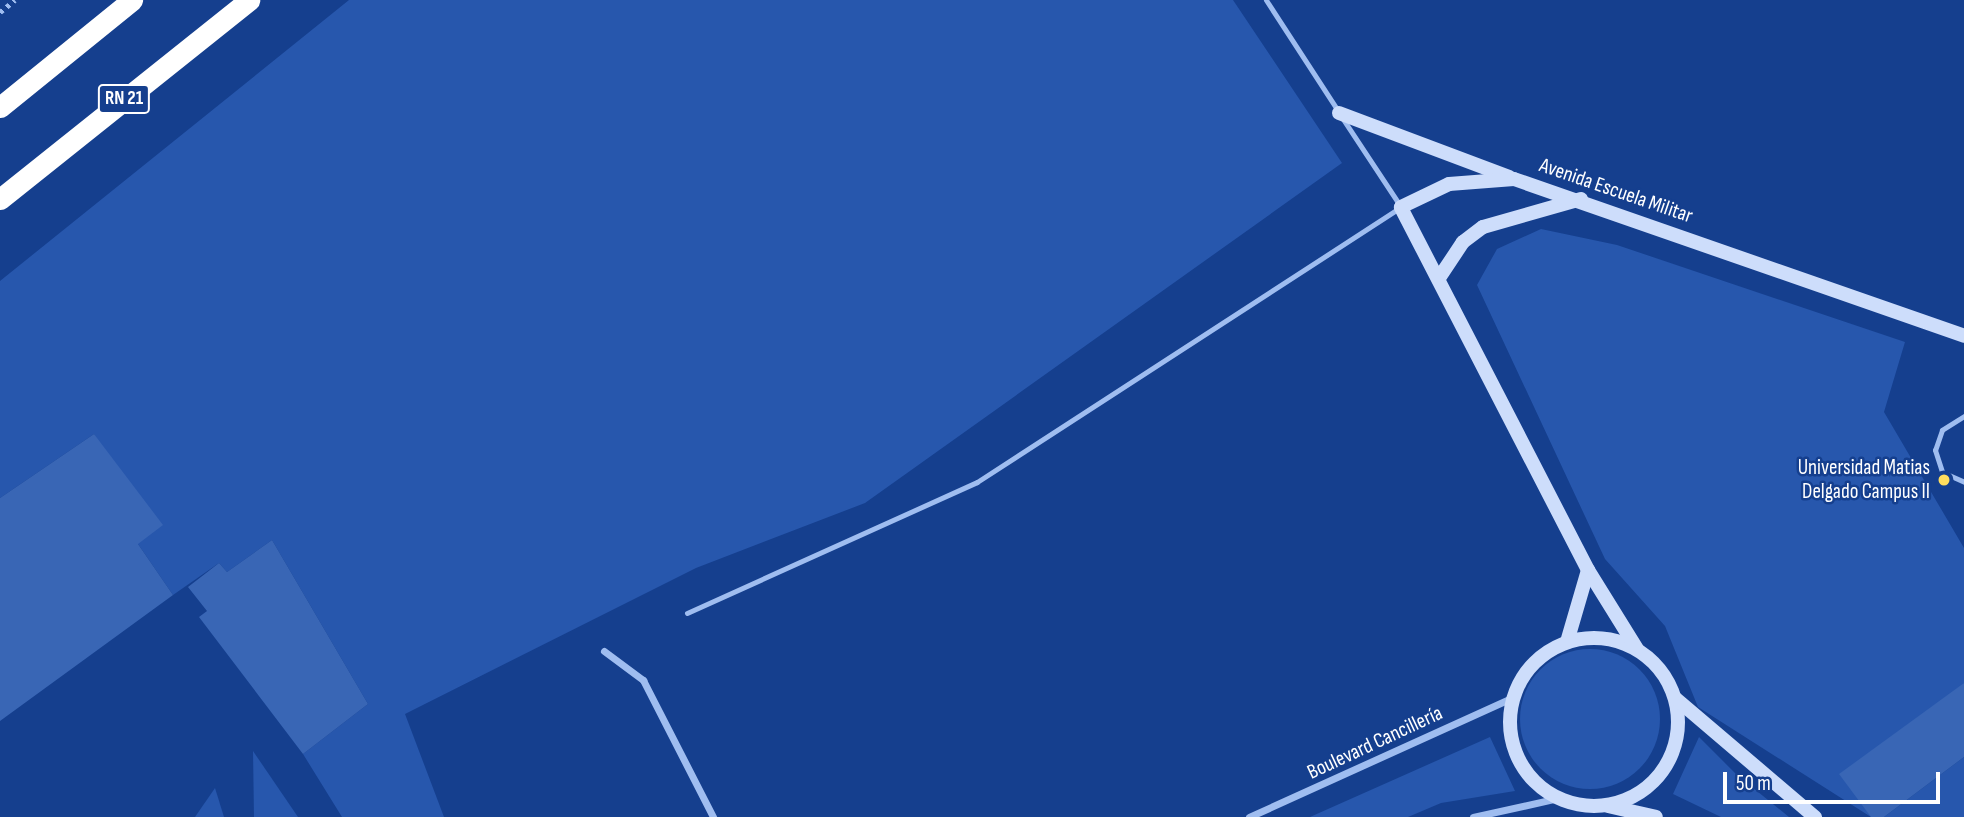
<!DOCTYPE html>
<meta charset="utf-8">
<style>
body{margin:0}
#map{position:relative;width:1964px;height:817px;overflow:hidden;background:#153f8e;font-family:"Sofia Sans Condensed",sans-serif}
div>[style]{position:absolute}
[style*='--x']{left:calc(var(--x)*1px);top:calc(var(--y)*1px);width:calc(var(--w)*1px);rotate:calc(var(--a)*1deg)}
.green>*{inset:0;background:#2757ad}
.round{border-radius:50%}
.building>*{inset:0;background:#3966b5}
.path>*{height:4.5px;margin-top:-2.25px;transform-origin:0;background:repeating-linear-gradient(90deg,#9fbdf0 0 3.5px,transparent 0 8.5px)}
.lane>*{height:5px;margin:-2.5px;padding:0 2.5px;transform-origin:2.5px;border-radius:2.5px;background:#9fbdf0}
.street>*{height:7px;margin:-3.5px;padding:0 3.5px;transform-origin:3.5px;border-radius:3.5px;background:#9fbdf0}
.secondary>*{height:14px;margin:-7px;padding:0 7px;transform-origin:7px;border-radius:7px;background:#cdddfb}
.secondary>.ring{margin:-7px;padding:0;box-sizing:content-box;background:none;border:14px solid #cdddfb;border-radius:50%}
.highway>*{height:21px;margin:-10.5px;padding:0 10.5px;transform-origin:10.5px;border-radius:10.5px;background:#fff}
.dots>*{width:19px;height:19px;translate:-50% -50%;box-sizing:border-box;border:4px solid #153f8e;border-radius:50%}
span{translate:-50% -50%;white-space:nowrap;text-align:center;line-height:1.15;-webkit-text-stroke:5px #153f8e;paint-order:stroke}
.shield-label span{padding:2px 5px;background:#153f8e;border:2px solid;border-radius:5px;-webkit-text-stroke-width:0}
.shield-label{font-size:19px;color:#fff;font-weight:700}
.street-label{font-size:21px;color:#fff}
.poi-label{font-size:21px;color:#fff}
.right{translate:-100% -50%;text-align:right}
.scale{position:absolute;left:1723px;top:772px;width:217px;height:32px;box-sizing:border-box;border:4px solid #fff;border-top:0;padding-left:9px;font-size:21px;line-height:24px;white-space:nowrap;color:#fff;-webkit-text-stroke:5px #153f8e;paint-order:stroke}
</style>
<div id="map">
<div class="green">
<i style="clip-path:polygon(349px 0,1233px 0,1342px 163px,865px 503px,696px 568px,405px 714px,444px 817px,342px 817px,303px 754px,368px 704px,272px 540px,227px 572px,219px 563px,173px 595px,138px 544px,94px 434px,0 498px,0 281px)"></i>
<i style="clip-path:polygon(1541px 229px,1617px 245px,1905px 342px,1884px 412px,1964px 548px,1964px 683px,1871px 817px,1698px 707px,1665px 626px,1605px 559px,1477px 285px,1497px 249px)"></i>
<i class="round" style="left:1520px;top:649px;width:140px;height:140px"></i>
<i style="clip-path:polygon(1490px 737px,1515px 791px,1441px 803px,1408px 817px,1310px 817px)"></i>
<i style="clip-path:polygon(1699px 737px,1736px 774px,1789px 817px,1721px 817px,1673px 794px)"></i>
<i style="clip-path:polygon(253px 751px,298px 817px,254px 817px)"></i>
<i style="clip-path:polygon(1964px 757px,1964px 817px,1884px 817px)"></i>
<i style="clip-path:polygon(215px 788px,224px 817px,195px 817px)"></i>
</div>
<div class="building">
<i style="clip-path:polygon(94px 434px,163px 525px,138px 544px,173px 595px,0 721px,0 498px)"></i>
<i style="clip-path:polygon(272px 540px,368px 704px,303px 754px,199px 617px,207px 611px,188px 587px,219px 563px,227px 572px)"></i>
<i style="clip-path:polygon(1964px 683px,1964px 757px,1884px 817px,1871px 817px,1839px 774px)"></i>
</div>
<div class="path">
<i style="--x:0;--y:12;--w:19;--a:-39"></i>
</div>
<div class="lane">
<i style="--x:1266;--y:0;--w:132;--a:57"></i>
<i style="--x:1964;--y:416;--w:26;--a:148"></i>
<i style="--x:1942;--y:430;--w:21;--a:109"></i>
<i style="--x:1935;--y:450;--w:23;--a:72"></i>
<i style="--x:1942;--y:472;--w:24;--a:24"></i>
<i style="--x:687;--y:613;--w:318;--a:-24.3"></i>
<i style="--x:977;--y:482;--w:505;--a:-32.97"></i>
<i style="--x:1401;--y:207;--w:105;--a:-123.4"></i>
</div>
<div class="street">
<i style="--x:604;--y:651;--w:49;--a:36.6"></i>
<i style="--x:643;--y:680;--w:154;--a:62.9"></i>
<i style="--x:1249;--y:817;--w:290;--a:-24.4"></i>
<i style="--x:1473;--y:817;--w:88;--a:-12.5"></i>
</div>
<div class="secondary">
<i style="--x:1339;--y:113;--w:182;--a:20.6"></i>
<i style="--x:1439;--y:278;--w:43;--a:-56.3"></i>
<i style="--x:1463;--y:242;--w:25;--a:-37"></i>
<i style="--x:1483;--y:227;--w:102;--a:-15.9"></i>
<i class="ring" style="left:1510px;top:638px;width:154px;height:154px"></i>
<i style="--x:1567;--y:642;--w:75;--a:-73.7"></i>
<i style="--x:1637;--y:649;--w:93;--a:-121.8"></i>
<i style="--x:1588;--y:570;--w:408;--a:-117.3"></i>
<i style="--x:1401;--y:207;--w:53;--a:-25.6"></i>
<i style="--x:1449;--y:184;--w:65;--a:-4.4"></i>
<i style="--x:1514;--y:179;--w:477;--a:19.2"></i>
<i style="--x:1675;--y:698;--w:184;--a:40.4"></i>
<i style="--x:1608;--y:806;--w:49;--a:12.9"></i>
</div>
<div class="highway">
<i style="--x:0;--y:107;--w:170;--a:-39"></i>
<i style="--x:0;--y:199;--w:319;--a:-38.6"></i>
</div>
<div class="dots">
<i style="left:1944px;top:480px;background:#ffde5e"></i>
</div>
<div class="shield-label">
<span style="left:124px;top:99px">RN 21</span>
</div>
<div class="street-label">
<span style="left:1616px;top:191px;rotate:19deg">Avenida Escuela Militar</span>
<span style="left:1375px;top:743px;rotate:-25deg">Boulevard Cancillería</span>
</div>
<div class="poi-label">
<span class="right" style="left:1930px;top:480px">Universidad Matias<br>Delgado Campus II</span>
</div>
<div class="scale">50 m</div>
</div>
